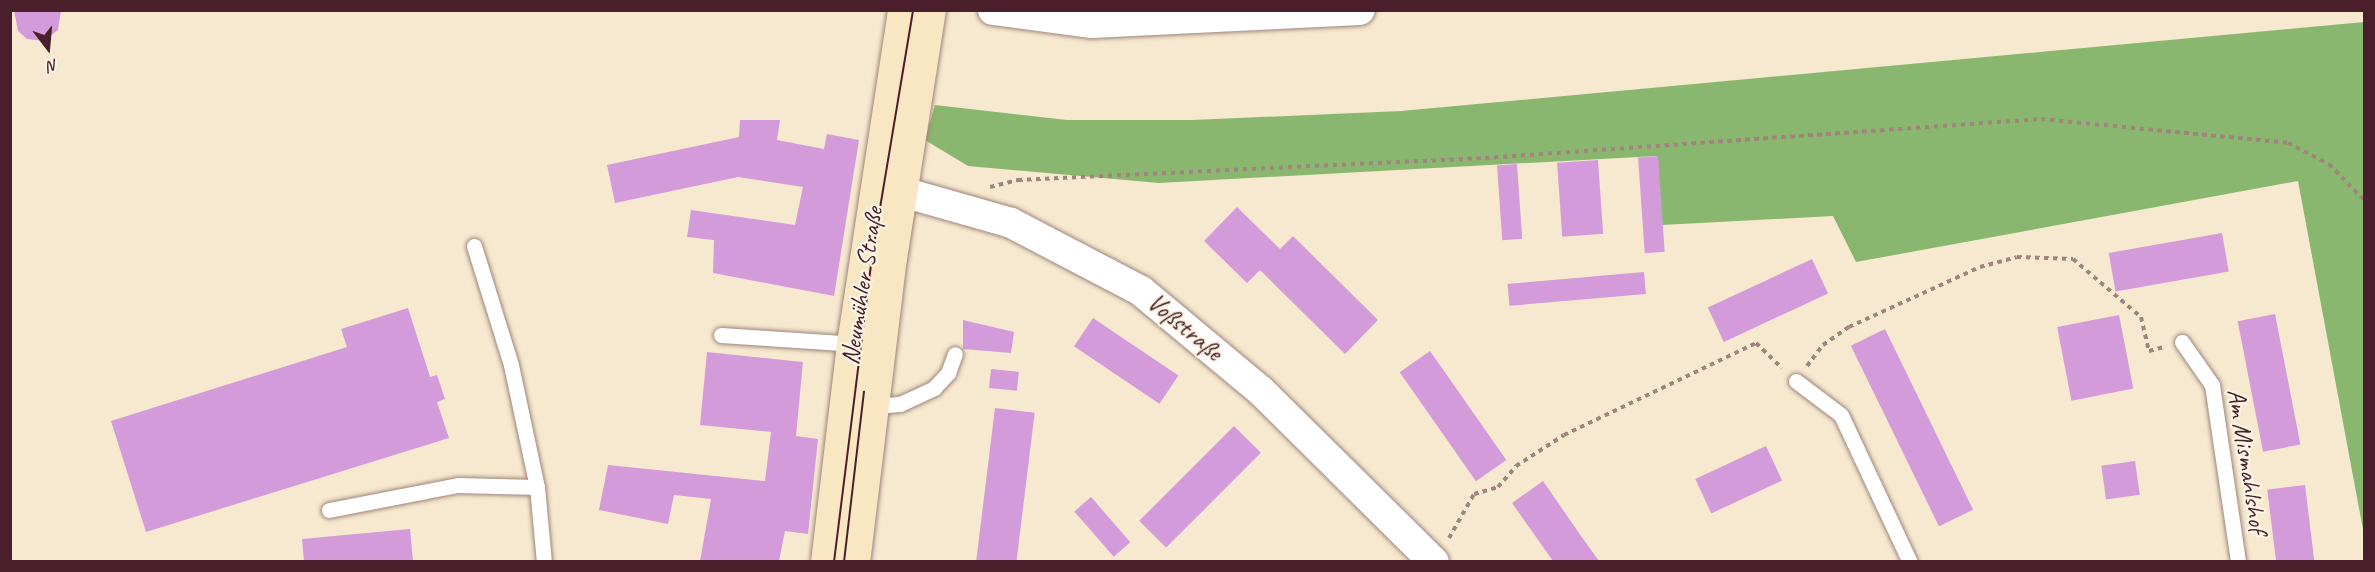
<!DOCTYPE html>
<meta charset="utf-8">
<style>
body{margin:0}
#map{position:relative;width:2375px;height:572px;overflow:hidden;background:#f6e9cf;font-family:Caveat,sans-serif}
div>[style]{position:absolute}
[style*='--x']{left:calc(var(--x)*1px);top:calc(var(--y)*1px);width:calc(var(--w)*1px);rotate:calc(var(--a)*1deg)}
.forest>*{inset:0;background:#8ab76f}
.building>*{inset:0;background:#d49bda;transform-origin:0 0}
.path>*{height:4px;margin-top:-2px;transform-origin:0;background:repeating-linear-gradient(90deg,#a0847d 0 4.5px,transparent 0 9px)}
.roads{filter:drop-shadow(0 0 2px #a0847d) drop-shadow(0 0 2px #a0847d)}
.lane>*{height:15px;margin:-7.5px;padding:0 7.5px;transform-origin:7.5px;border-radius:7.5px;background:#fff}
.street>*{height:30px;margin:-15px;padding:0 15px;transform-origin:15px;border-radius:15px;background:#fff}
.secondary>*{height:33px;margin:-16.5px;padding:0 16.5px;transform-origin:16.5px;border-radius:16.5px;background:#f9e7c3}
.tram>*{height:1.5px;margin:-0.75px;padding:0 0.75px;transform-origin:0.75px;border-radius:0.75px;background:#4a1f2b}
span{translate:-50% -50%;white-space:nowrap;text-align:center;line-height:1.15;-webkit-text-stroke:4.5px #fcf5e5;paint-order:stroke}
.street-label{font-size:26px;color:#4a1f2b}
.frame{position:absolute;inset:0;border:12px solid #4a1f2b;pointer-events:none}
.north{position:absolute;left:18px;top:18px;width:60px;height:60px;-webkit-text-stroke:4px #fcf5e5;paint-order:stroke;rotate:164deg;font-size:16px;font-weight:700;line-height:24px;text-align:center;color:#4a1f2b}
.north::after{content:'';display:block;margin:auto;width:21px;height:27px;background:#4a1f2b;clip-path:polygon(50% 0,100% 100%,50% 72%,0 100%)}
</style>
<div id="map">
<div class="forest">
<i style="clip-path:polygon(2364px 22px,2364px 535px,2298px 181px,1856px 262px,1833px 216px,1662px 225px,1657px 156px,1159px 183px,968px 166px,925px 140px,935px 105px,1067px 120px,1192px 120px,1401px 111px)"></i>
</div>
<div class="building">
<i style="clip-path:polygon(14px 10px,61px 10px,58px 30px,44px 41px,27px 39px,18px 31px)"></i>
<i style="clip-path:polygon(740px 120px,780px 120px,777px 140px,824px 149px,827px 134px,859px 140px,834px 296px,713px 273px,714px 240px,687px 237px,691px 210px,795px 225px,803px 187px,738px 177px,615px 203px,607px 165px,739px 137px)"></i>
<i style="left:1658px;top:156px;width:96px;height:20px;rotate:86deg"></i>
<i style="left:1598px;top:160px;width:74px;height:41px;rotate:86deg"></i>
<i style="left:1517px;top:164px;width:75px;height:20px;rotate:86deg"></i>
<i style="clip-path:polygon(1237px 207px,1280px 249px,1293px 236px,1378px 320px,1345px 354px,1260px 270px,1247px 283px,1204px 241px)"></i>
<i style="left:2222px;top:233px;width:39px;height:115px;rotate:80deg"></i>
<i style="left:1812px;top:259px;width:38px;height:115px;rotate:65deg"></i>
<i style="left:1644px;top:272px;width:22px;height:137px;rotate:85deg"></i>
<i style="clip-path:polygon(408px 308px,430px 377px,437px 375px,445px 399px,437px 402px,449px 438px,146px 532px,111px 421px,347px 347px,341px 329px)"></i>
<i style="left:2275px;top:314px;width:133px;height:38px;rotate:79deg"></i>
<i style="left:2119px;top:315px;width:75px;height:63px;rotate:79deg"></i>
<i style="left:1093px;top:318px;width:103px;height:34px;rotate:34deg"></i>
<i style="clip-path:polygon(963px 320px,1014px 332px,1011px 353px,963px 349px)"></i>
<i style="left:1885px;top:329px;width:201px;height:38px;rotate:64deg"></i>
<i style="left:1430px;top:351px;width:133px;height:37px;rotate:55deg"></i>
<i style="clip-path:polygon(707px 352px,803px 362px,796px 436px,818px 439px,808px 534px,785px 531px,779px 561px,700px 561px,711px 499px,674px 495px,668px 524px,599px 510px,608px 465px,765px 481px,771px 432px,700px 425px)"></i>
<i style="left:991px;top:369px;width:28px;height:19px;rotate:6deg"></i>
<i style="left:995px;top:408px;width:40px;height:154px;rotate:7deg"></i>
<i style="left:1234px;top:426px;width:38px;height:134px;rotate:45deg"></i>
<i style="left:1766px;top:446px;width:38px;height:78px;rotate:65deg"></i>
<i style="left:2135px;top:461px;width:34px;height:34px;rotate:82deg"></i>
<i style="clip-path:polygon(1543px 481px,1581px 536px,1599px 561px,1553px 561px,1512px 503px)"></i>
<i style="left:2305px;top:485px;width:77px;height:38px;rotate:83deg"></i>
<i style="left:1091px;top:497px;width:60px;height:22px;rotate:49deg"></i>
<i style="clip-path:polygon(410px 529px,413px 561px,304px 561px,302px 539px)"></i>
</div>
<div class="path">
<i style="--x:990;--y:187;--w:29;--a:-14"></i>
<i style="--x:1018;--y:180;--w:468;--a:-2.7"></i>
<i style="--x:1485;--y:158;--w:557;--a:-4.01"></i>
<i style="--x:2041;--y:119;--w:248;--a:5.5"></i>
<i style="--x:2288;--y:143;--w:46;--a:27.1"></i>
<i style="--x:2329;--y:164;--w:50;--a:45.8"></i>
<i style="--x:1807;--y:366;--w:26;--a:-53"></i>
<i style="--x:1823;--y:345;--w:32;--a:-35"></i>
<i style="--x:1849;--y:327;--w:144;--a:-24.6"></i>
<i style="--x:1980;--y:267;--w:38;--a:-15"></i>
<i style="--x:2017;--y:257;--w:56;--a:2"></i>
<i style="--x:2073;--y:259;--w:89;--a:40.5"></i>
<i style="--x:2141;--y:317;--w:35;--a:77"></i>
<i style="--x:2149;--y:351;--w:16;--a:-15"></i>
<i style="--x:1449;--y:538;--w:51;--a:-60.4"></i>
<i style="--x:1474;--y:494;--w:25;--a:-16"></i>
<i style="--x:1498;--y:487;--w:28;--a:-49"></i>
<i style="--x:1516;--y:466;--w:57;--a:-32.9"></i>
<i style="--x:1564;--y:435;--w:213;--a:-25.6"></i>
<i style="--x:1756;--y:343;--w:36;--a:44"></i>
</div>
<div class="roads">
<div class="lane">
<i style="--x:474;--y:246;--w:125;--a:72.7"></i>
<i style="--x:511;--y:365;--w:125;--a:78"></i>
<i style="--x:537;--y:487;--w:75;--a:84.7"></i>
<i style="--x:721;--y:335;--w:136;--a:3.8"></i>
<i style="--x:2182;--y:342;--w:52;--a:55.1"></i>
<i style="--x:2212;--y:385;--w:179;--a:81.6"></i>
<i style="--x:1796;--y:381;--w:56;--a:37.1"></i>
<i style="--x:1841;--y:415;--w:162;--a:64.9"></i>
<i style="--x:869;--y:407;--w:31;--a:-6"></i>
<i style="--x:900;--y:404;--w:38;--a:-25"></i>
<i style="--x:934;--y:388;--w:21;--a:-47"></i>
<i style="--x:948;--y:373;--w:20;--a:-70"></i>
<i style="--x:329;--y:510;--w:131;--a:-11"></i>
<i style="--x:458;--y:485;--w:79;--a:1.5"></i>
</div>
<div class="street">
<i style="--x:993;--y:10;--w:100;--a:7.5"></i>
<i style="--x:1092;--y:23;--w:268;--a:-2.8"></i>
<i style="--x:878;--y:185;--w:138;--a:15.9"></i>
<i style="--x:1011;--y:223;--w:147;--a:27.6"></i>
<i style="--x:1141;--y:291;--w:156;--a:39.8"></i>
<i style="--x:1261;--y:391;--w:243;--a:44.7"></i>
</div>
<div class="secondary">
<i style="--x:827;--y:562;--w:220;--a:-83.2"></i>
<i style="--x:853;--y:344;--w:338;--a:-81.3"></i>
<i style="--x:853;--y:562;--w:306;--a:-83.1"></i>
<i style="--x:890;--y:258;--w:251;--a:-81.1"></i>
</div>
</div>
<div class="tram">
<i style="--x:834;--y:562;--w:308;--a:-82.9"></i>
<i style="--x:872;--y:256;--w:249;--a:-80.5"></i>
<i style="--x:844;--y:562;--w:171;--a:-83.3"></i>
</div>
<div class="street-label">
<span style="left:862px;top:286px;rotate:-81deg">Neumühler Straße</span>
<span style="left:1185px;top:327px;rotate:40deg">Voßstraße</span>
<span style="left:2247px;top:461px;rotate:81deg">Am Mismahlshof</span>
</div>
<div class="frame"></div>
<div class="north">N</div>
</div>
